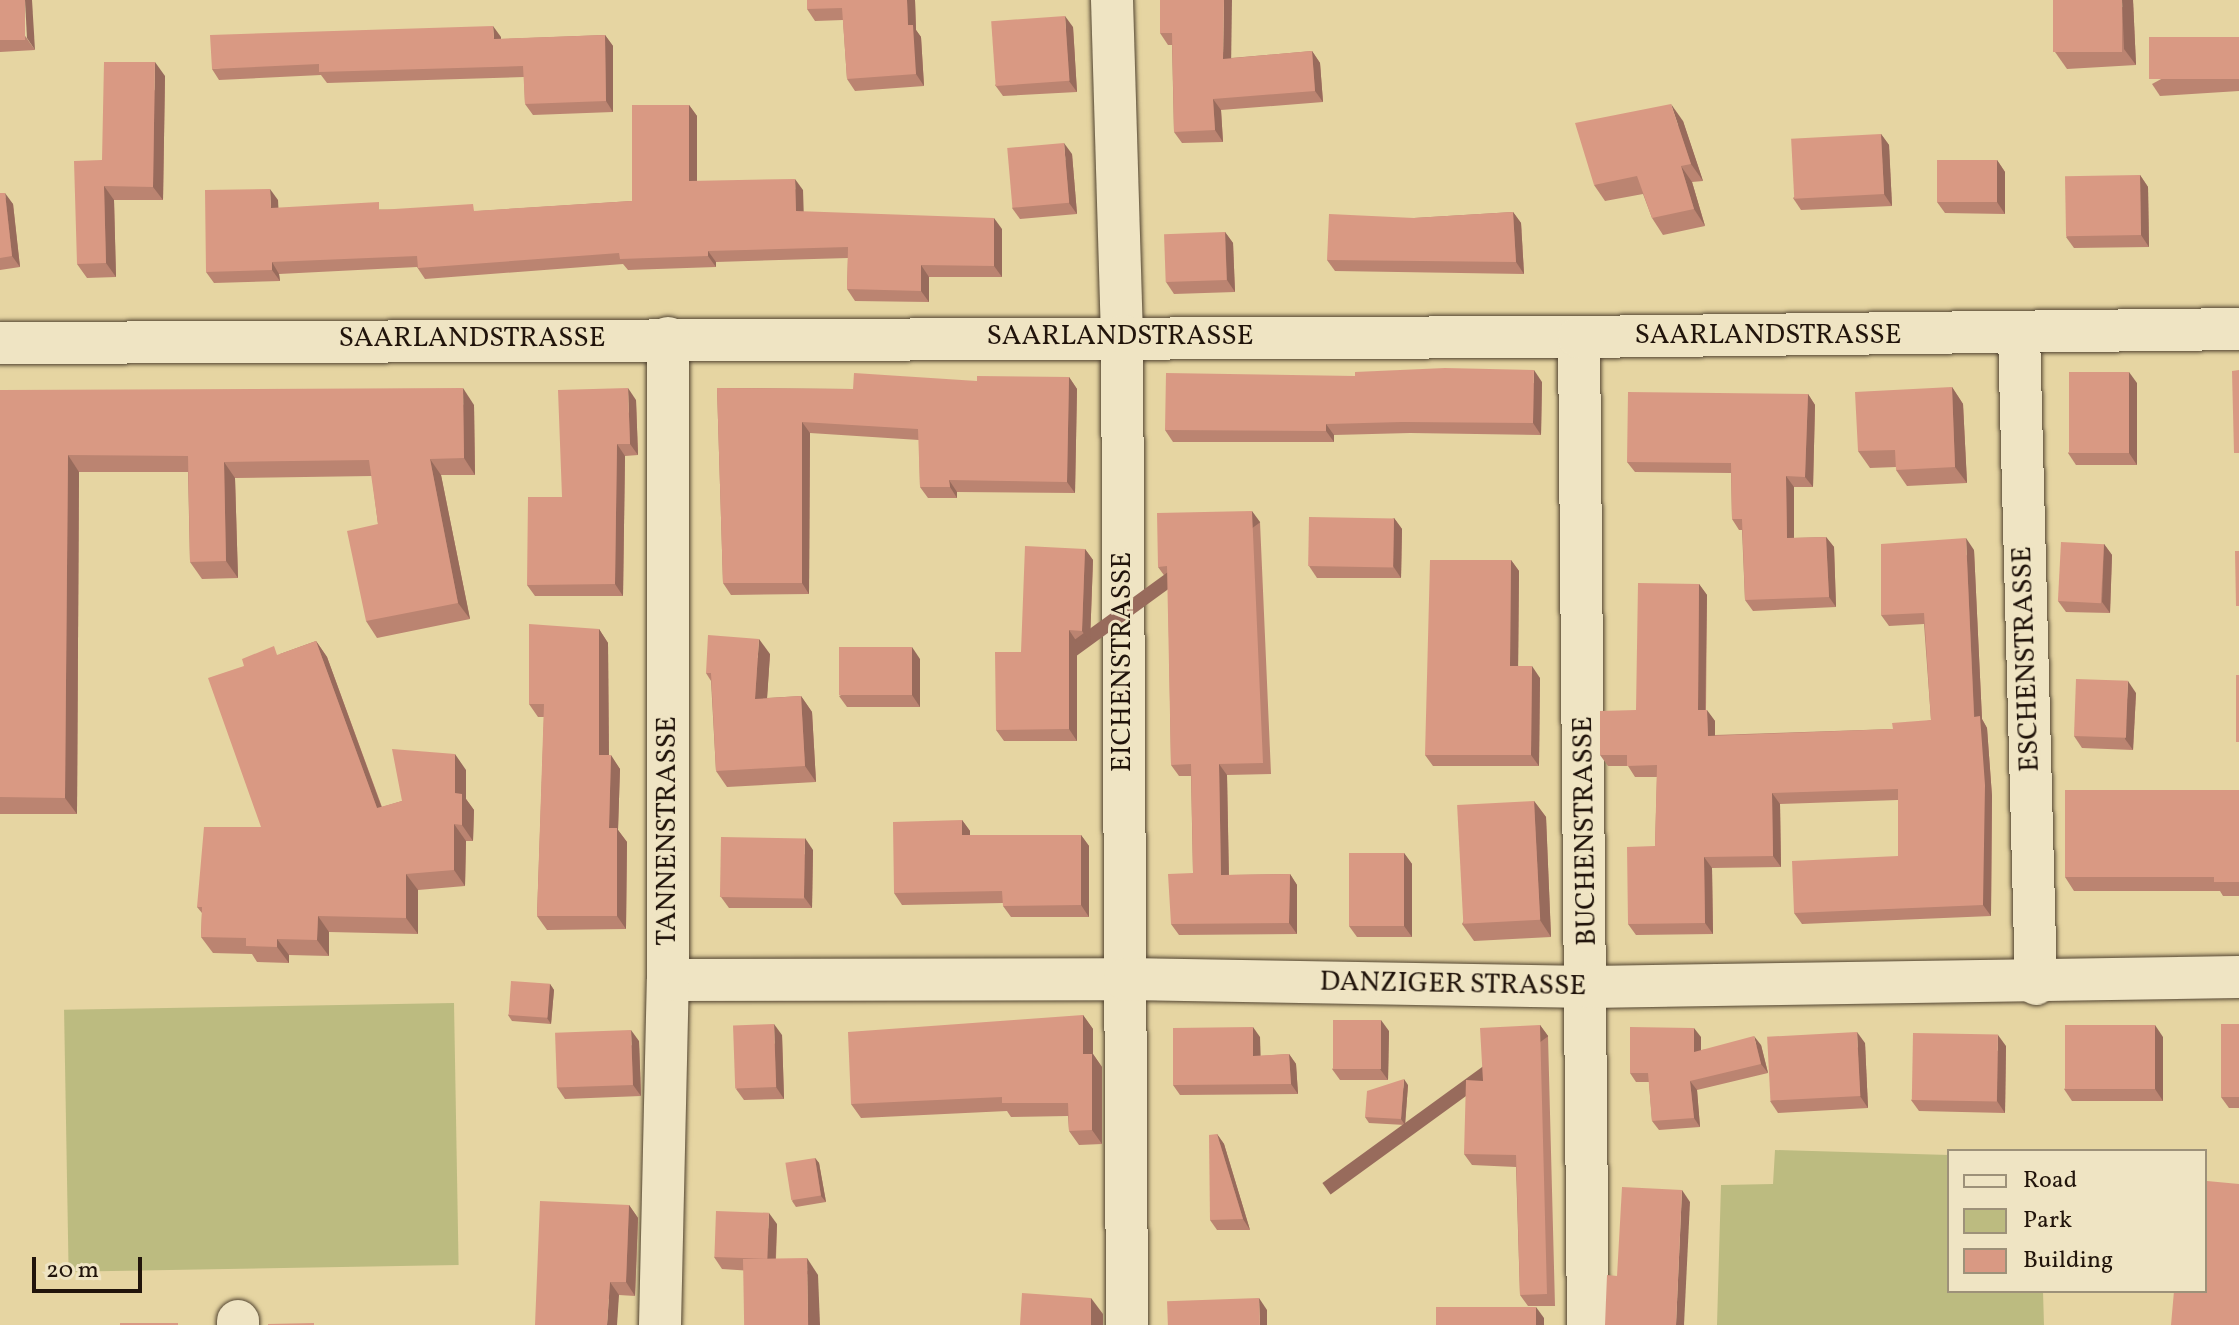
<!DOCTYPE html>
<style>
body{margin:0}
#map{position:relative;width:2239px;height:1325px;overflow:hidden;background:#e6d5a2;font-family:Vollkorn,serif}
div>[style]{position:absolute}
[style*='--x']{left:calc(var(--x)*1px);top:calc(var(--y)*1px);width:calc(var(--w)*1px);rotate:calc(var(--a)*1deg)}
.green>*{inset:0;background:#bcbb80;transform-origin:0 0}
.roads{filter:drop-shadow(0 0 2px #524431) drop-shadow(0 0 2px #524431)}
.street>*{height:42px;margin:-21px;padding:0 21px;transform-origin:21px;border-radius:21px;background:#efe4c3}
.wall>*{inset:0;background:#bb8471}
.shaded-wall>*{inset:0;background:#986b5c;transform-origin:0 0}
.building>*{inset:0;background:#d99983;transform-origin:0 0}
span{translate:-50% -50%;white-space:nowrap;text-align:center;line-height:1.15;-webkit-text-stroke:6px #efe4c3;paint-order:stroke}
.street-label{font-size:28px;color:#21140b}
.legend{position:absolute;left:1947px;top:1149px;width:260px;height:144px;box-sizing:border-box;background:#efe4c3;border:2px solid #9d9179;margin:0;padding:10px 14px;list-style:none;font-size:24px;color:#21140b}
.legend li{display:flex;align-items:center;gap:16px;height:40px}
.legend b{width:40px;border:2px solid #9d9179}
.scale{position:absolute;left:32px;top:1257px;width:110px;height:36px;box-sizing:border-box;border:4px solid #21140b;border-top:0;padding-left:10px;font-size:24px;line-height:28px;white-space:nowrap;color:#21140b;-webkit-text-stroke:6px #efe4c3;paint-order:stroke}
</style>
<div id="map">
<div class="green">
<i style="left:454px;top:1003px;width:262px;height:390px;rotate:89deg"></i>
<i style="clip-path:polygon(1775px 1150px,1949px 1155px,1949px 1291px,2043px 1291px,2044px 1325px,1717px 1325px,1721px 1185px,1773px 1184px)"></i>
</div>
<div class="roads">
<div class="street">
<i style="--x:1112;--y:0;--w:336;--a:88.3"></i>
<i style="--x:1122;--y:336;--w:989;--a:89.71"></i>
<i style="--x:2019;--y:334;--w:650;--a:88.5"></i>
<i style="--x:1579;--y:337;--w:988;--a:89.48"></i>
<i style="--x:0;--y:343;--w:1579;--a:-0.22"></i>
<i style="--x:1579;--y:337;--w:660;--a:-0.69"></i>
<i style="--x:668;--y:980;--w:457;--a:-0.1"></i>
<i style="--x:1125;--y:979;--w:464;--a:1"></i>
<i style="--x:1589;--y:987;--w:650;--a:-0.88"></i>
<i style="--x:238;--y:1325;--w:4;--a:-90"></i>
<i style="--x:660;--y:1325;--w:345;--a:-88.7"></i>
<i style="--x:668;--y:980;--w:642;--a:-90"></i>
</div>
</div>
<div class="wall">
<i style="clip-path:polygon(0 0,35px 50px,0 52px)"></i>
<i style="clip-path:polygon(807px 0,915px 0,916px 30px,921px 37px,924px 86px,855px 91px,847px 79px,843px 20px,815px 21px,807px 9px)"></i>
<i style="clip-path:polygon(1160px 0,1231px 58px,1312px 51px,1320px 63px,1323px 102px,1221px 110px,1223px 142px,1182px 143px,1174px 132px,1172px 45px,1168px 45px,1160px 33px)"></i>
<i style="clip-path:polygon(2133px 0,2136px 65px,2067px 69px,2055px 52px)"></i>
<i style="clip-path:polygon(1073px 27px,1077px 92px,1003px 96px,995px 85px)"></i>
<i style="clip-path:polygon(605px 35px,613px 46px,613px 112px,533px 115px,525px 104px,524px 77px,327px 83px,321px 75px,219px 80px,212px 69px,501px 37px,501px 39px)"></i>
<i style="clip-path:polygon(2239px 37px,2239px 91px,2160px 96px,2152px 84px)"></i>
<i style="clip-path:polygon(165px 76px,163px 200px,114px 200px,116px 277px,87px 278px,77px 264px,102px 160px)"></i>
<i style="clip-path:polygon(689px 105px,697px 116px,697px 181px,803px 190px,803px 212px,1002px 229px,1002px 277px,929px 277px,929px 302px,855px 301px,847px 289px,848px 258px,716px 262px,716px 267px,628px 270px,623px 264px,425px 279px,417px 267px,279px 274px,280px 281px,214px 283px,206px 272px,278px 200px,278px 208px,478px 211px,632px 201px)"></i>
<i style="clip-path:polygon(1683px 121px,1703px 181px,1692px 182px,1705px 226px,1663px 235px,1652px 218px,1643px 194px,1605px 201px,1594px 185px)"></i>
<i style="clip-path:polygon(1881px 134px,1889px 145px,1892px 206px,1801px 210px,1793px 198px)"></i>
<i style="clip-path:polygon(1072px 154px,1077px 214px,1020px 219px,1012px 208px)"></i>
<i style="clip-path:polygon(1997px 160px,2005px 172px,2005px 214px,1945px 213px,1937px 202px)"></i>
<i style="clip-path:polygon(2140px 175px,2148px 187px,2149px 247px,2074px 248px,2066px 237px)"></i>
<i style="clip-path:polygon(0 193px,13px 204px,20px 267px,0 270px)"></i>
<i style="clip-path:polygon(1513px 212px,1521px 223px,1524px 274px,1335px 271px,1327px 260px,1414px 218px)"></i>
<i style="clip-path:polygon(1225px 232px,1233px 243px,1235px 292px,1174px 294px,1166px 282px)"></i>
<i style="clip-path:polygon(1069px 377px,1077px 389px,1075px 493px,957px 492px,957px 498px,928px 498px,920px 487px,919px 440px,810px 433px,809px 594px,731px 595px,723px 583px,717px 388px,853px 389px,977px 381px)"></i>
<i style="clip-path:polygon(1542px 382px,1541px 435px,1410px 433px,1334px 435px,1334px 442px,1173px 442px,1165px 430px)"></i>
<i style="clip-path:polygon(2137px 383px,2137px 465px,2076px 465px,2068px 453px)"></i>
<i style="clip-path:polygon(1952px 387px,1963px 404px,1967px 483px,1907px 486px,1896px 470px,1896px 467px,1870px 468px,1858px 451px)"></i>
<i style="clip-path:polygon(0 390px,474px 405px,475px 475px,441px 475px,470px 619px,377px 638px,366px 621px,378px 524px,372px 476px,235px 478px,238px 578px,202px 579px,190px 562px,188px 472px,79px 472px,77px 814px,0 814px)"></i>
<i style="clip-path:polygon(1808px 394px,1815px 405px,1813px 487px,1794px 487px,1794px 538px,1826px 537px,1834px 547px,1836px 607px,1753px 611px,1745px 600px,1742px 530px,1739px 530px,1732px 519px,1731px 473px,1635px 472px,1627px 462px)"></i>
<i style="clip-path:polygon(636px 400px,638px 455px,625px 456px,623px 596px,535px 596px,527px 585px)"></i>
<i style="clip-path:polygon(1394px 518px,1402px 529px,1401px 578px,1317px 578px,1309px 566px)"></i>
<i style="clip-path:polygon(1260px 522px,1271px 774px,1227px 775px,1229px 875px,1290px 874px,1297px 885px,1297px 934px,1179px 935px,1171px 924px,1193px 873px,1191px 776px,1179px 776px,1171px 765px,1168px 578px,1166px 578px,1158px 567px)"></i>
<i style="clip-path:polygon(2104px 544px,2112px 555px,2110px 613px,2066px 612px,2058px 601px)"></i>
<i style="clip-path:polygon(1085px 549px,1093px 560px,1090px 642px,1077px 642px,1077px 741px,1004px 741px,996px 730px,1021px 652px)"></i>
<i style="clip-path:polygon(1974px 550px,1982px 719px,1987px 728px,1992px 796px,1991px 916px,1802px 924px,1794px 913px,1898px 856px,1898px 800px,1780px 804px,1781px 867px,1712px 868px,1713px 934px,1636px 935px,1628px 924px,1655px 846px,1657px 777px,1635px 777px,1628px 766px,1608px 766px,1600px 755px,1636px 710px,1699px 584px,1707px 595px,1706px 710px,1715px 721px,1715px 735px,1893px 729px,1931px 720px,1924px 624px,1889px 626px,1881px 615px)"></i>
<i style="clip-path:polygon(1511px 560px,1519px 571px,1518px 666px,1540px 678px,1539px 766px,1433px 766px,1425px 755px)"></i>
<i style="clip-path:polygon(599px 629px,608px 643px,609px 755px,620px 769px,618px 830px,627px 842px,626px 929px,547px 930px,537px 916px,544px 717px,538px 717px,529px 704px)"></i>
<i style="clip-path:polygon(316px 641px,327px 657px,382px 807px,402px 801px,466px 770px,466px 799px,474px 810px,473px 841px,466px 841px,465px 886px,418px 890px,418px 934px,329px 932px,329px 956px,289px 955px,289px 963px,257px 962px,252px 954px,213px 953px,201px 937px,202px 913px,197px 907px,261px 827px,280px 654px)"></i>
<i style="clip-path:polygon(770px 654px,767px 698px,801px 696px,812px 712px,816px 782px,727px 787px,716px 771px,711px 681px,706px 673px)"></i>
<i style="clip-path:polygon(920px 659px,920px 707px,847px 707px,839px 696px)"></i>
<i style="clip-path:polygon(2136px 693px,2133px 750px,2082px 748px,2074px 736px)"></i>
<i style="clip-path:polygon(2239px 790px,2239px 896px,2223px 896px,2220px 891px,2074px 891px,2065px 877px)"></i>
<i style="clip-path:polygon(1534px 801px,1546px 817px,1551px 937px,1474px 941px,1462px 924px)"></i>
<i style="clip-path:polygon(962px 820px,970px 831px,970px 835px,1081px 835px,1089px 846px,1089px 917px,1011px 917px,1003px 906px,1003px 903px,902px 905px,894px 893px)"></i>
<i style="clip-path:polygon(813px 850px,812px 908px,729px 908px,721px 897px)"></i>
<i style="clip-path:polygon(1404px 853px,1412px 864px,1412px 937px,1357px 937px,1349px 926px)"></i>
<i style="clip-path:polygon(550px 984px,554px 990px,551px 1024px,512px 1021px,508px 1015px)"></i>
<i style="clip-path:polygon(1083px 1015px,1093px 1029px,1093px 1054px,1102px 1067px,1102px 1144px,1079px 1145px,1069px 1131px,1068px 1116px,1011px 1117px,1007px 1111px,861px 1118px,851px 1104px)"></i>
<i style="clip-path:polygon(2239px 1024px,2239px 1108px,2229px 1108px,2221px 1097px)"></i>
<i style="clip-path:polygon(1540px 1025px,1548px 1036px,1555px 1306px,1528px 1306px,1520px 1295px,1516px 1167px,1472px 1165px,1464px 1154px,1483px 1081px)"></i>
<i style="clip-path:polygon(1389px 1031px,1388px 1080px,1340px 1080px,1332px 1069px)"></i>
<i style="clip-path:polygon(782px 1035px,784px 1099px,744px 1100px,736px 1089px)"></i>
<i style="clip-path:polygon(1260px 1037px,1260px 1056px,1289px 1054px,1296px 1064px,1298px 1094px,1180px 1095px,1173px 1085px)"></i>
<i style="clip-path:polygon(1701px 1037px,1701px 1050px,1761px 1045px,1768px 1073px,1697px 1090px,1700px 1127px,1659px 1130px,1652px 1121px,1649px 1082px,1636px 1082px,1630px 1073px)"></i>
<i style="clip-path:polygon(2163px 1037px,2163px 1101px,2072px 1101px,2064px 1089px)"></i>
<i style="clip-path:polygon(639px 1041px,641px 1096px,565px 1099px,557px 1087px)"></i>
<i style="clip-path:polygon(1865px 1043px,1868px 1108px,1778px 1113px,1770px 1101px)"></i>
<i style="clip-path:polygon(2006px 1046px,2005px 1113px,1919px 1111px,1911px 1100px)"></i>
<i style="clip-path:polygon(1408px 1085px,1405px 1125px,1369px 1123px,1365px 1117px)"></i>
<i style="clip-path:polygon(1217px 1134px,1224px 1144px,1250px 1230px,1217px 1230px,1210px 1220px)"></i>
<i style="clip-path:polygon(815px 1158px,819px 1163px,826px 1202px,796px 1207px,792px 1201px)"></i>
<i style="clip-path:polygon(629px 1205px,638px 1218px,635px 1296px,619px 1295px,535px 1325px)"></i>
<i style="clip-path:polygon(777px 1224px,776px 1259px,818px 1275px,722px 1269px,714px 1257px)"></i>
</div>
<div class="shaded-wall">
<i style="clip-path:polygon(25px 0,32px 0,35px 50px,27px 38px)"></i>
<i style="clip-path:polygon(907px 0,915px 0,916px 30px,921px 37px,924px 86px,916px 74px,908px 25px)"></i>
<i style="clip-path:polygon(1224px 0,1232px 0,1231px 70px,1223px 59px)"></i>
<i style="clip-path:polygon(2122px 0,2133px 0,2136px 65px,2124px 49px)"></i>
<i style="clip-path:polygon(1065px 16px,1073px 27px,1077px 92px,1069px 81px)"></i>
<i style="clip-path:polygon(493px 26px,501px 37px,501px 50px,494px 39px)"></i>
<i style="clip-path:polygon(605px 35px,613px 46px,613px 112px,606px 101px)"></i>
<i style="clip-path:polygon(1312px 51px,1320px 63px,1323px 102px,1315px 91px)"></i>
<i style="clip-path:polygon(155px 62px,165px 76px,163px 200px,153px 187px)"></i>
<i style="clip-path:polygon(1213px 99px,1221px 110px,1223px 142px,1215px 130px)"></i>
<i style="clip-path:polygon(1671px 104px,1683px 121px,1703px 181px,1691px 164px)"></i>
<i style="clip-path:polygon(689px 105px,697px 116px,697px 192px,689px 181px)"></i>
<i style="clip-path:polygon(1881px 134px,1889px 145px,1892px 206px,1884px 194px)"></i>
<i style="clip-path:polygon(1064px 143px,1072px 154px,1077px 214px,1069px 203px)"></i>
<i style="clip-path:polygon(1997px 160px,2005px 172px,2005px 214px,1997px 202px)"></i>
<i style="clip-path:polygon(1681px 166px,1692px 182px,1705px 226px,1694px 209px)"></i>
<i style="clip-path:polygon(2140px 175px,2148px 187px,2149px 247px,2141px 235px)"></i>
<i style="clip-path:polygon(795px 179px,803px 190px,804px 222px,796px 211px)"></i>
<i style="clip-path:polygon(104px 186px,114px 200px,116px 277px,106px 263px)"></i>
<i style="clip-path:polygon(270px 189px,278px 200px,279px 219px,271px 208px)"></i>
<i style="clip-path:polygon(5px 193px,13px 204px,20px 267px,12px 256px)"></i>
<i style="clip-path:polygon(1513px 212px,1521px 223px,1524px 274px,1516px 262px)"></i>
<i style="clip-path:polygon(994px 218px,1002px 229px,1002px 277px,994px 266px)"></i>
<i style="clip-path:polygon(1225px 232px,1233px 243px,1235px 292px,1227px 280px)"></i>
<i style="clip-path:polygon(708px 251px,716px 262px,716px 267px,708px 256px)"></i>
<i style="clip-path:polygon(272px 262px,279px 274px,280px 281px,272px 270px)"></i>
<i style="clip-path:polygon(921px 265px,929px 277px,929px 302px,921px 291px)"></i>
<i style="clip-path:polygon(1534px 370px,1542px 382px,1541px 435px,1533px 423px)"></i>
<i style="clip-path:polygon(2129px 372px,2137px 383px,2137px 465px,2129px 453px)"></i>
<i style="clip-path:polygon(1069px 377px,1077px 389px,1075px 493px,1067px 482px)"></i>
<i style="clip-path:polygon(1952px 387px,1963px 404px,1967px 483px,1955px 467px)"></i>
<i style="clip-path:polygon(463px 388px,474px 405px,475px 475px,464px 458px)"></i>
<i style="clip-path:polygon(628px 388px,636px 400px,638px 455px,630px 444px)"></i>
<i style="clip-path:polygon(1808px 394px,1815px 405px,1813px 487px,1805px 477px)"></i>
<i style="clip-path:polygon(802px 422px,810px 433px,809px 594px,802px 583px)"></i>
<i style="clip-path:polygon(1326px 424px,1334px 435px,1334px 442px,1326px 431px)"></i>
<i style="clip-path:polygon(617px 444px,625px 456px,623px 596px,615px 584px)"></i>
<i style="clip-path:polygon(68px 455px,79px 472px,77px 814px,65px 798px)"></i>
<i style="clip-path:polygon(430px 459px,441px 475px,470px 619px,458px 603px)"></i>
<i style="clip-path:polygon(224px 462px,235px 478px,238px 578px,226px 561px)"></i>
<i style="clip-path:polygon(1786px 476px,1794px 487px,1794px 549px,1787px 538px)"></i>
<i style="clip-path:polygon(949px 480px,957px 492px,957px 498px,950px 487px)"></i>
<i style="left:1252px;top:511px;width:14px;height:252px;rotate:54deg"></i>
<i style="clip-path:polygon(1394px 518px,1402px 529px,1401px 578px,1393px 566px)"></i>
<i style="clip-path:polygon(1826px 537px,1834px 547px,1836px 607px,1829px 597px)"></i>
<i style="clip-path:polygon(1966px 538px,1974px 550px,1982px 719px,1987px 728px,1992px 796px,1991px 916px,1983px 905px)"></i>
<i style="clip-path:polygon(2104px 544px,2112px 555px,2110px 613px,2102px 602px)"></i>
<i style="clip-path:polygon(1085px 549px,1093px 560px,1090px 642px,1082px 631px)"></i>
<i style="clip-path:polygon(1511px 560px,1519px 571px,1518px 678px,1510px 666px)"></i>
<i style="clip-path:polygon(1699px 584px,1707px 595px,1705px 721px,1698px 710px)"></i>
<i style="clip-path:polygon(599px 629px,608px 643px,609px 769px,599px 755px)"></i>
<i style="clip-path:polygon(1069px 630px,1077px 642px,1077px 741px,1069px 729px)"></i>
<i style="clip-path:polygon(759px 639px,770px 654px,766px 714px,755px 699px)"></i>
<i style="clip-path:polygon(316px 641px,327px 657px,388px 825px,377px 808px)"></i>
<i style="clip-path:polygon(912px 647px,920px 659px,920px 707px,912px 695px)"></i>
<i style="clip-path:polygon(1532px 666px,1540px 678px,1539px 766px,1531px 755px)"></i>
<i style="clip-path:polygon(2128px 681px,2136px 693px,2133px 750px,2125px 739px)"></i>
<i style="clip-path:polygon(801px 696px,812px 712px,816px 782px,805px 766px)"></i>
<i style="clip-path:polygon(1707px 710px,1715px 721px,1715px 747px,1708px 736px)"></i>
<i style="clip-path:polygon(455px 754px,466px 770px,466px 799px,474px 810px,473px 841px,462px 825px,455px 793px)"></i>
<i style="clip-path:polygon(611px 755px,620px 769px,618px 830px,627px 842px,626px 929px,617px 916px,609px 828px)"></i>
<i style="clip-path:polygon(1219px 764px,1227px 775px,1229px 886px,1221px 875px)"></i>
<i style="clip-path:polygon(1772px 793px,1780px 804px,1781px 867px,1773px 856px)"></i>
<i style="clip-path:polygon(1534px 801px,1546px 817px,1551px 937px,1540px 920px)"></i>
<i style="clip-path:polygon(962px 820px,970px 831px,970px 846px,962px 835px)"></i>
<i style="clip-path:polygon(454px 824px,466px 841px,465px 886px,454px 870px)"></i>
<i style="clip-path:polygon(1081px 835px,1089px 846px,1089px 917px,1081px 905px)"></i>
<i style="clip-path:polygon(805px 838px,813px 850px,812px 908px,804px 897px)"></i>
<i style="clip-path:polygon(1404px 853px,1412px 864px,1412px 937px,1404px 926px)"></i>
<i style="clip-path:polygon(1704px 857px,1712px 868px,1713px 934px,1705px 923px)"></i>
<i style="clip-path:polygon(406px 874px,418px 890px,418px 934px,406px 918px)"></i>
<i style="clip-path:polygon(1290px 874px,1297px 885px,1297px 934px,1289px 923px)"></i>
<i style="clip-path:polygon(318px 916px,329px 932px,329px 956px,317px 940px)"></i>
<i style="clip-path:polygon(277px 939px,289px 955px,289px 963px,277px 947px)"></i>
<i style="clip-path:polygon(550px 984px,554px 990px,551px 1024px,547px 1018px)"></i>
<i style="clip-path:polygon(1083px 1015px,1093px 1029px,1093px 1054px,1102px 1067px,1102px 1144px,1092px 1130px,1083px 1054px)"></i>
<i style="clip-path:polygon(1381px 1020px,1389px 1031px,1388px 1080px,1380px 1069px)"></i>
<i style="clip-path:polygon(774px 1024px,782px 1035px,784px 1099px,776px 1087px)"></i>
<i style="left:1540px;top:1025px;width:14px;height:269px;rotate:54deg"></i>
<i style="clip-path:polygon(2155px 1025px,2163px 1037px,2163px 1101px,2155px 1089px)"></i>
<i style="clip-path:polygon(1253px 1027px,1260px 1037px,1261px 1066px,1253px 1056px)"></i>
<i style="clip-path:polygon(1694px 1028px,1701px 1037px,1701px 1061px,1694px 1052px)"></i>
<i style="clip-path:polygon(631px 1030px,639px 1041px,641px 1096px,633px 1085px)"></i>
<i style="clip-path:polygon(1857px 1032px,1865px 1043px,1868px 1108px,1860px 1096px)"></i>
<i style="clip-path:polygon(1998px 1035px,2006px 1046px,2005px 1113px,1997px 1101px)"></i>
<i style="clip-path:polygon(1754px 1036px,1761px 1045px,1768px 1073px,1761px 1064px)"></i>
<i style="clip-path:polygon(1289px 1054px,1296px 1064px,1298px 1094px,1291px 1084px)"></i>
<i style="clip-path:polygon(1404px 1079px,1408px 1085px,1405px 1125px,1401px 1119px)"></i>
<i style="clip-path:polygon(1690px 1081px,1697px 1090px,1700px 1127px,1694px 1118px)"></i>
<i style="clip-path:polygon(1217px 1134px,1224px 1144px,1250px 1230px,1243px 1219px)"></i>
<i style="clip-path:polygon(815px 1158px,819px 1163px,826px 1202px,821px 1196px)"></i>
<i style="clip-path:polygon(1682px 1190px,1690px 1202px,1684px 1325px,1676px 1325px)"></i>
<i style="clip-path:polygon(629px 1205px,638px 1218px,635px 1296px,626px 1282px)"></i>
<i style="clip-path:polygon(769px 1213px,777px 1224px,775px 1271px,767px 1260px)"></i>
<i style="clip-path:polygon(807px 1258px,818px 1275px,820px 1325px,808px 1325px)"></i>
<i style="clip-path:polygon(610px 1282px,619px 1295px,617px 1325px,607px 1325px)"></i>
<i style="clip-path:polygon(1091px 1298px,1103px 1314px,1103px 1325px,1091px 1325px)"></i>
<i style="clip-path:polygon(1259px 1298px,1267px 1310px,1267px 1325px,1260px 1325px)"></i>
<i style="clip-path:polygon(1536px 1307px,1544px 1318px,1544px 1325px,1536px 1325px)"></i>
</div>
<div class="building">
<i style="left:0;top:0;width:25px;height:40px"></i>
<i style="clip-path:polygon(807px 0,907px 0,908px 25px,913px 25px,916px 74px,847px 79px,842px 8px,807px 9px)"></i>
<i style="clip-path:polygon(1160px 0,1224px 0,1223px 59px,1312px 51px,1315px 91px,1213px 99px,1215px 130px,1174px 132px,1172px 33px,1160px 33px)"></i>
<i style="left:2053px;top:0;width:69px;height:52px"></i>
<i style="left:1065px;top:16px;width:65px;height:74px;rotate:86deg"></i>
<i style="clip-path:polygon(493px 26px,494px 39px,605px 35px,606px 101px,525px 104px,523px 66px,319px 72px,319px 64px,212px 69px,210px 35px)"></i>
<i style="left:2239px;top:37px;width:42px;height:90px;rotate:90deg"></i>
<i style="clip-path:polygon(104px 62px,155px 62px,153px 187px,104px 186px,106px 263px,77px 264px,74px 161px,102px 160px)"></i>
<i style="clip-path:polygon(1671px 104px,1691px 164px,1681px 166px,1694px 209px,1652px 218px,1637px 176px,1594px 185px,1575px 123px)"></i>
<i style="clip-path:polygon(632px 105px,689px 105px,689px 181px,795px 179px,796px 211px,994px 218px,994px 266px,921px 265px,921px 291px,847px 289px,848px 247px,708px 251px,708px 256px,620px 259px,619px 253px,418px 268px,417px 256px,272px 262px,272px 270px,206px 272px,205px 190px,270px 189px,271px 208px,379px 202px,379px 210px,473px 204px,474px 211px,632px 201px)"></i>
<i style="left:1881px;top:134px;width:60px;height:90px;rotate:87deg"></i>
<i style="left:1064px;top:143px;width:60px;height:57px;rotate:85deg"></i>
<i style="left:1937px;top:160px;width:60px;height:42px"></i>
<i style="left:2140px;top:175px;width:60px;height:75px;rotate:89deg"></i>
<i style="clip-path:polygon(0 193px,5px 193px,12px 256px,0 258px)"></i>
<i style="clip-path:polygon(1513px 212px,1516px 262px,1327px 260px,1329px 214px,1414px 218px)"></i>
<i style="left:1225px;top:232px;width:48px;height:61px;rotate:88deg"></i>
<i style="clip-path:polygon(1445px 368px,1534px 370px,1533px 423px,1402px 422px,1326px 424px,1326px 431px,1165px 430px,1166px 373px,1355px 376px,1355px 372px)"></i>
<i style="clip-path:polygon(2239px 370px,2239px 453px,2234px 453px,2232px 371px)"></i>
<i style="left:2069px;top:372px;width:60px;height:81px"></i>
<i style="clip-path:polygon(854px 373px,977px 381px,977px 376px,1069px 377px,1067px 482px,949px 480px,950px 487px,920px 487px,918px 429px,802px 422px,802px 583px,723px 583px,717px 388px,853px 389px)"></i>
<i style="clip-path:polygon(1952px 387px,1955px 467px,1896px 470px,1895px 450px,1858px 451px,1855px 392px)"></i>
<i style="clip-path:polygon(463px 388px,464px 458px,430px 459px,458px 603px,366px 621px,347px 531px,378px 524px,369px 460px,224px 462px,226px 561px,190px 562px,188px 456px,68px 455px,65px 798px,0 797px,0 390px)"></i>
<i style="clip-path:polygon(628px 388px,630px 444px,617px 444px,615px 584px,527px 585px,528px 497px,562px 497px,558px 390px)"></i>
<i style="clip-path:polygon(1628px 392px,1808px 394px,1805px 477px,1786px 476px,1787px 538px,1826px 537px,1829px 597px,1745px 600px,1742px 519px,1732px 519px,1731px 463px,1627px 462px)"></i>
<i style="clip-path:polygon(1252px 511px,1263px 763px,1219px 764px,1221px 875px,1290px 874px,1289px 923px,1171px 924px,1168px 874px,1193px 873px,1191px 764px,1171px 765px,1167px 566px,1158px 567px,1157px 513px)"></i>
<i style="left:1309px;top:517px;width:85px;height:49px;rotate:1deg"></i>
<i style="clip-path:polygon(1966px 538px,1974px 717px,1980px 716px,1985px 785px,1983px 905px,1794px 913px,1792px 861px,1898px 856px,1898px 789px,1772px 793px,1773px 856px,1704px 857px,1705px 923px,1628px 924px,1627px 847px,1655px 846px,1657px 765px,1627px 766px,1627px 755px,1600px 755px,1600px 711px,1636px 710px,1638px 583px,1699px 584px,1698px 710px,1707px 710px,1708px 736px,1893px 729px,1892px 723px,1931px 720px,1924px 613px,1881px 615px,1881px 544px)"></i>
<i style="left:2061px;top:542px;width:43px;height:59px;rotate:3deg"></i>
<i style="clip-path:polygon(1025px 546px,1085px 549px,1082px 631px,1069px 630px,1069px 729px,996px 730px,995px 652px,1021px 652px)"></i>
<i style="clip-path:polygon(2235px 551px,2239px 551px,2239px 606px,2236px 606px)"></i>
<i style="clip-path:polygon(1430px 560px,1511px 560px,1510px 666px,1532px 666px,1531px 755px,1425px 755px)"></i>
<i style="clip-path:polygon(529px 624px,599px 629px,599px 755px,611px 755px,609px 828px,617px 828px,617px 916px,537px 916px,544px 704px,529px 704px)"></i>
<i style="clip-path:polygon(708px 635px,759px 639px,755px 699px,801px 696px,805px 766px,716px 771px,711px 673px,706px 673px)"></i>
<i style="clip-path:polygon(316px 641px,377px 808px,402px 801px,392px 749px,455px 754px,455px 793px,462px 794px,462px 825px,454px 824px,454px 870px,406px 874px,406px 918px,318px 916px,317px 940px,277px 939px,277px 947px,246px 946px,246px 938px,201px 937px,202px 907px,197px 907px,204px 827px,261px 827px,208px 678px,244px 666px,242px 659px,274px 646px,277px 655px)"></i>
<i style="left:912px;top:647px;width:48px;height:73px;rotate:90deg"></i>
<i style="left:2236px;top:675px;width:3px;height:67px"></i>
<i style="left:2076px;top:679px;width:52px;height:57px;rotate:2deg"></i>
<i style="clip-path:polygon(2065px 790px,2239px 790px,2239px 882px,2214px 882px,2214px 877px,2065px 877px)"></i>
<i style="left:1534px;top:801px;width:119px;height:77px;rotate:87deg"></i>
<i style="clip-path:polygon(962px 820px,962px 835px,1081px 835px,1081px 905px,1003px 906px,1002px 891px,894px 893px,893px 822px)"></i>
<i style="left:721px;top:837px;width:84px;height:60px;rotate:1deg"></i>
<i style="left:1349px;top:853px;width:55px;height:73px"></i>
<i style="left:511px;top:981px;width:39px;height:34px;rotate:4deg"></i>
<i style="clip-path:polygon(1083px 1015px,1083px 1054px,1092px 1054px,1092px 1130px,1069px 1131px,1068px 1103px,1002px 1103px,1002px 1097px,851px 1104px,848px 1032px)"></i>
<i style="left:1333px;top:1020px;width:48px;height:49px"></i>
<i style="left:774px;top:1024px;width:63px;height:41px;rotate:88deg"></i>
<i style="left:2221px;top:1024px;width:18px;height:73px"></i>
<i style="clip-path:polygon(1540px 1025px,1547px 1294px,1520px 1295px,1516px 1155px,1464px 1154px,1466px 1080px,1483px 1081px,1480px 1028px)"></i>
<i style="left:2065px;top:1025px;width:90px;height:64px"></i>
<i style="clip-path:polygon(1253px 1027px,1253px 1056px,1289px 1054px,1291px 1084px,1173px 1085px,1173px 1028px)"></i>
<i style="clip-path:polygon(1630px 1027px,1694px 1028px,1694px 1052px,1754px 1036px,1761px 1064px,1690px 1081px,1694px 1118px,1652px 1121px,1648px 1073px,1630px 1073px)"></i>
<i style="left:631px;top:1030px;width:55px;height:76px;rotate:88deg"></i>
<i style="left:1857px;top:1032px;width:64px;height:90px;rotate:87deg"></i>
<i style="left:1913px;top:1033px;width:85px;height:67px;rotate:1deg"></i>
<i style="clip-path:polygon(1404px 1079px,1401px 1119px,1365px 1117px,1367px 1091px)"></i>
<i style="clip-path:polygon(1217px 1134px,1243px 1219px,1210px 1220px,1209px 1135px)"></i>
<i style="left:815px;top:1158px;width:38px;height:30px;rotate:81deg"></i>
<i style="clip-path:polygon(2207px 1181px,2239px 1184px,2239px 1325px,2171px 1325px,2174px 1291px,2205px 1291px,2205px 1197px)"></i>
<i style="clip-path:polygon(1622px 1187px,1682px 1190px,1676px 1325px,1605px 1325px,1607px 1275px,1617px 1276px)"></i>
<i style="clip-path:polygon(540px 1201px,629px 1205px,626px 1282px,610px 1282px,607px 1325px,535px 1325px)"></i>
<i style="left:716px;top:1211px;width:53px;height:46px;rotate:2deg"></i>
<i style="left:807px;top:1258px;width:67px;height:64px;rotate:89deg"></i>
<i style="clip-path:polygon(1022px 1293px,1091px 1298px,1091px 1325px,1020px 1325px)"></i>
<i style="left:1259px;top:1298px;width:27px;height:92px;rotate:88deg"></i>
<i style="left:1536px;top:1307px;width:18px;height:100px;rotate:90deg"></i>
<i style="left:120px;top:1323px;width:58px;height:2px"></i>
<i style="clip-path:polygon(314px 1323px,314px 1325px,268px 1325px,268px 1324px)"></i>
</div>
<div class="street-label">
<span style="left:1768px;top:336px">SAARLANDSTRASSE</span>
<span style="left:1120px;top:337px">SAARLANDSTRASSE</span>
<span style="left:472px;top:339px">SAARLANDSTRASSE</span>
<span style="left:2027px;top:659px;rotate:-92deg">ESCHENSTRASSE</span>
<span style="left:1123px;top:662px;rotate:-90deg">EICHENSTRASSE</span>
<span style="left:668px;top:831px;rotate:-90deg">TANNENSTRASSE</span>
<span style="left:1586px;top:831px;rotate:-91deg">BUCHENSTRASSE</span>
<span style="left:1453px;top:985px;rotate:1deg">DANZIGER STRASSE</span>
</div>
<ul class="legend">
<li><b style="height:10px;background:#efe4c3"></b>Road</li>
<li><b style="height:22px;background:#bcbb80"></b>Park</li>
<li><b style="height:22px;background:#d99983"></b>Building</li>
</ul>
<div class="scale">20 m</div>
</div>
